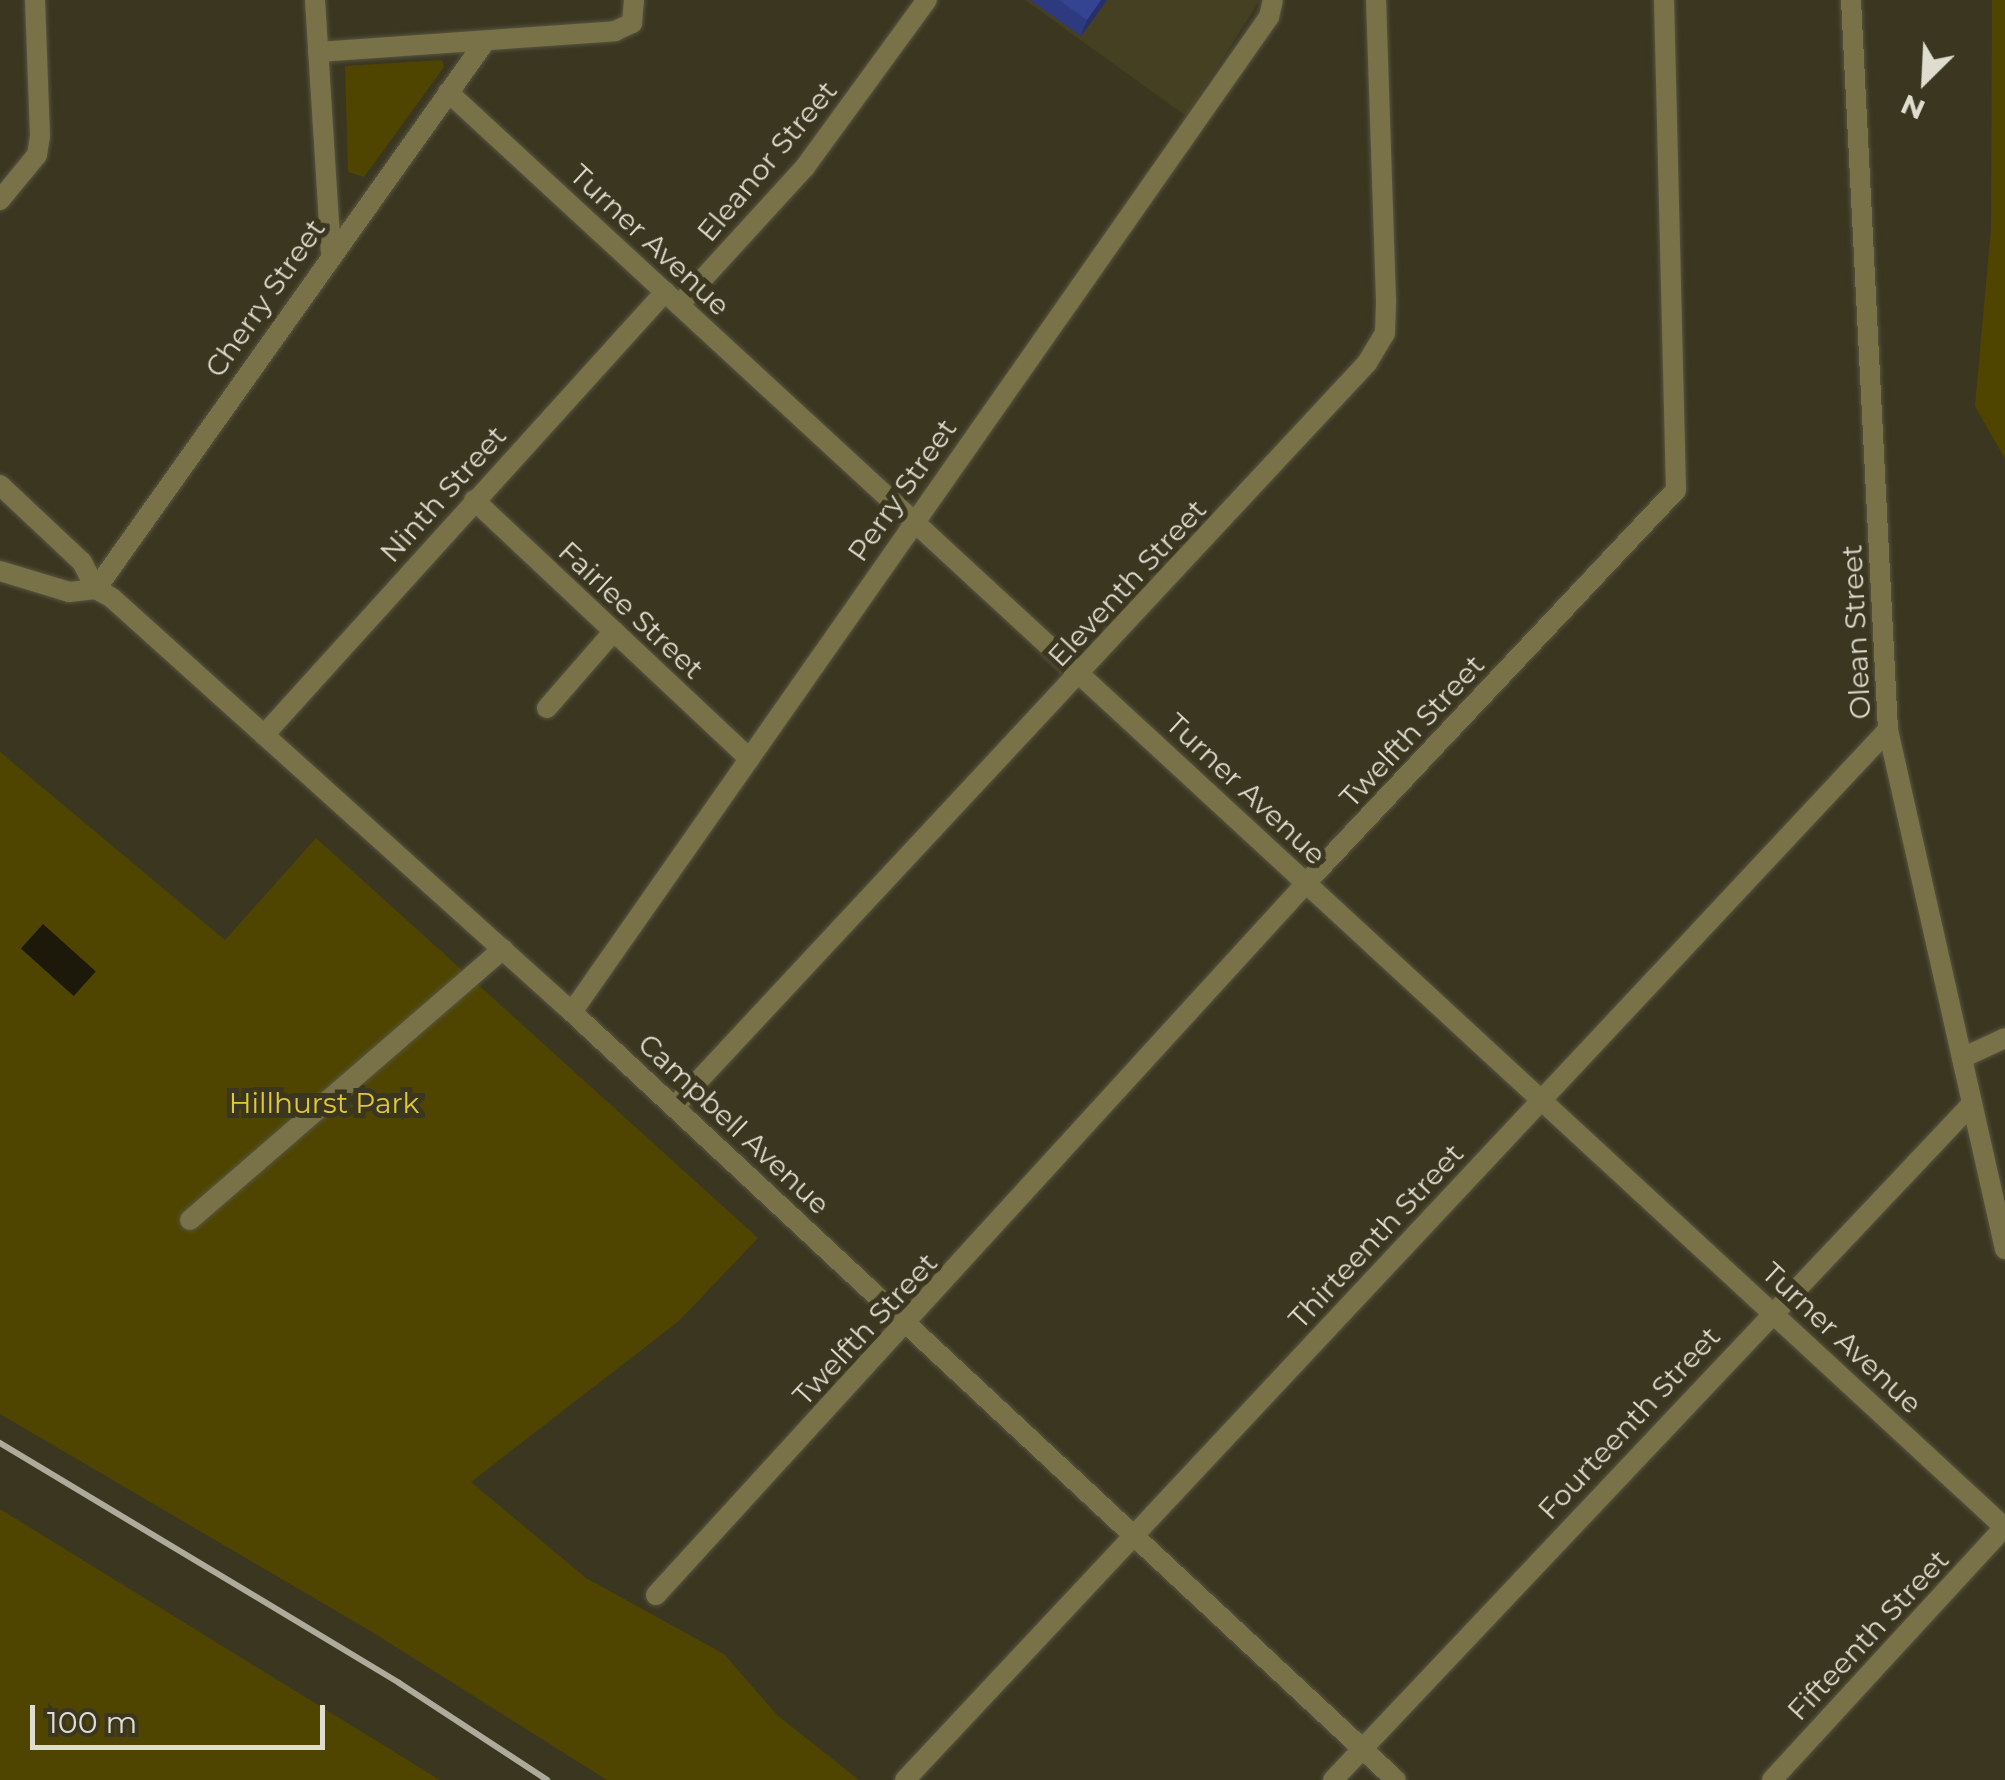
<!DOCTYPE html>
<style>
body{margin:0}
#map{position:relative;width:2005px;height:1780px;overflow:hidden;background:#3a3620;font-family:Montserrat,sans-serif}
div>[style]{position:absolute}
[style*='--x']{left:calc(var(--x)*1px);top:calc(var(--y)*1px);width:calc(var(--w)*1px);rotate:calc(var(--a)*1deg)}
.built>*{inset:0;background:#454022}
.green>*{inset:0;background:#4f4500}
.water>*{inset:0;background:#1c190b;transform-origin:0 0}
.roads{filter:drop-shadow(0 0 2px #585440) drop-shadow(0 0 2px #585440)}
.minor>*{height:20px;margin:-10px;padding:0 10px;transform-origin:10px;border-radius:10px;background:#797249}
.rail>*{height:6px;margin:-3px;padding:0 3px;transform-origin:3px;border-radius:3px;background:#adab9b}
.wall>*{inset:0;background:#2e3a7e}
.shaded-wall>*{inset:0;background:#253066}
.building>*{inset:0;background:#354492}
span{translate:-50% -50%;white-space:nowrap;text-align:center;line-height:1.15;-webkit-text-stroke:10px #3a3620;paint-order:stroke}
.street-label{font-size:28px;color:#dfddd0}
.park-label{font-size:28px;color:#e2c932}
.north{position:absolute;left:1875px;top:30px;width:100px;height:100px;-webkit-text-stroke:8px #3a3620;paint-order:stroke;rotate:204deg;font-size:28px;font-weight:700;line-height:40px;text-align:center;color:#dfddd0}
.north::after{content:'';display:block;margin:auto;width:35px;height:45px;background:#dfddd0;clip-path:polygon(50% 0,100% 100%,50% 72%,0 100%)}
.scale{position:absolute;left:30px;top:1705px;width:295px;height:45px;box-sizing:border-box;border:5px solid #dfddd0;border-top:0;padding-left:12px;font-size:30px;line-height:35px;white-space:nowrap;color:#dfddd0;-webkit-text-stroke:8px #3a3620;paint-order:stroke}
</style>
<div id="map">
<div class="built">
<i style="clip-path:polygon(1025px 0,1260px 0,1186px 116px)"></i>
</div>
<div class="green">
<i style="clip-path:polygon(1992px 0,2005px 0,2005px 459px,1975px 406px,1991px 228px)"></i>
<i style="clip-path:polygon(442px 60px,444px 67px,364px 177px,348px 172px,345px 66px)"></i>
<i style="clip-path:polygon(0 752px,225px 940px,316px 838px,758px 1238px,679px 1321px,471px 1482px,586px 1578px,724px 1654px,777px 1715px,859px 1780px,607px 1780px,372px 1632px,0 1414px)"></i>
<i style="clip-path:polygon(0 1509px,440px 1780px,0 1780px)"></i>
</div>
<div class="water">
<i style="left:43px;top:924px;width:71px;height:33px;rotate:42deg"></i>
</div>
<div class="roads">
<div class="minor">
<i style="--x:315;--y:0;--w:252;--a:86.4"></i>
<i style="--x:1851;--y:0;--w:731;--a:87.1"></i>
<i style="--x:1888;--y:730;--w:532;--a:77.3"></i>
<i style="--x:318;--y:52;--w:298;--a:-4"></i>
<i style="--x:615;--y:31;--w:19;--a:-25"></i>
<i style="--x:632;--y:23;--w:23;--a:-85"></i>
<i style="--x:448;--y:92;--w:2118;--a:42.68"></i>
<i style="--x:0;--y:200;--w:58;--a:-50.6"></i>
<i style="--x:37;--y:155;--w:19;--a:-81"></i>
<i style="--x:40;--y:136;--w:136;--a:-92.1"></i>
<i style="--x:679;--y:305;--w:187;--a:-47.6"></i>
<i style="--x:805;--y:167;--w:207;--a:-53.9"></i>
<i style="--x:0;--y:485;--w:112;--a:43.2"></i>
<i style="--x:82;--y:562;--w:30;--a:63"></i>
<i style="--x:96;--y:589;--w:670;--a:-54.6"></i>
<i style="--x:474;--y:500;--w:378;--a:43.2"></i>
<i style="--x:0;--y:571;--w:72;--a:16.9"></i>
<i style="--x:69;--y:592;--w:27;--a:-6"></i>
<i style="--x:96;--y:589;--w:18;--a:29"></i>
<i style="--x:112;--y:598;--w:619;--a:41.99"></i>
<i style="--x:572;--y:1012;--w:1126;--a:42.99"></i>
<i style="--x:547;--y:708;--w:102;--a:-49"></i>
<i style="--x:264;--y:735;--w:598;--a:-47.85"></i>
<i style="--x:572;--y:1012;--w:1215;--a:-54.99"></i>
<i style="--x:1269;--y:17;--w:17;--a:-77"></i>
<i style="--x:1962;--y:1058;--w:47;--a:-24.9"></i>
<i style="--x:674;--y:1107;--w:1017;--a:-47.03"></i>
<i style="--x:1367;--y:363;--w:35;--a:-59"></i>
<i style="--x:1385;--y:333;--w:33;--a:-88"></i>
<i style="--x:1386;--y:300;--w:300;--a:-91.9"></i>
<i style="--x:190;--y:1220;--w:414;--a:-40.9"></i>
<i style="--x:656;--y:1595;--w:965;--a:-47.6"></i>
<i style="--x:1307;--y:882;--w:538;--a:-46.73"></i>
<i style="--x:1676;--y:490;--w:490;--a:-91.4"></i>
<i style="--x:905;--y:1780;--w:1438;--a:-46.89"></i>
<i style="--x:1333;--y:1780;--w:926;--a:-46.62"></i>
<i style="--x:1772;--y:1780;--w:344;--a:-47.4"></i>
</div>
</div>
<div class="rail">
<i style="--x:0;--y:1443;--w:466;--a:31"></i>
<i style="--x:399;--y:1683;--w:177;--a:33.2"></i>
</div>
<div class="wall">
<i style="clip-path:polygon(1030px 0,1107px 0,1081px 36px)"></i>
</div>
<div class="shaded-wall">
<i style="clip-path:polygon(1101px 0,1107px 0,1081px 36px,1087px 20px)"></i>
</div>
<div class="building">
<i style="clip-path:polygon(1059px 0,1101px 0,1087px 20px)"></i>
</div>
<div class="street-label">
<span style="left:767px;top:161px;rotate:-50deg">Eleanor Street</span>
<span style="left:650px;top:240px;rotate:43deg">Turner Avenue</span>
<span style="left:265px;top:298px;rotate:-55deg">Cherry Street</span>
<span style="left:902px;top:490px;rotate:-55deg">Perry Street</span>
<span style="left:443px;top:494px;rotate:-48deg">Ninth Street</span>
<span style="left:1127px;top:583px;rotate:-47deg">Eleventh Street</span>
<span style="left:631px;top:610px;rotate:43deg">Fairlee Street</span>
<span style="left:1856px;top:632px;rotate:-93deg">Olean Street</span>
<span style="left:1412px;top:731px;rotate:-47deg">Twelfth Street</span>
<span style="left:1246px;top:789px;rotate:43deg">Turner Avenue</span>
<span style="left:734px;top:1124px;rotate:43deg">Campbell Avenue</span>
<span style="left:1376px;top:1236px;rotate:-47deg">Thirteenth Street</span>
<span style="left:865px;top:1329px;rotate:-47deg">Twelfth Street</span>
<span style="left:1842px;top:1338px;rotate:43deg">Turner Avenue</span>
<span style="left:1629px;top:1423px;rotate:-47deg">Fourteenth Street</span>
<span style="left:1868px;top:1635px;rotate:-47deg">Fifteenth Street</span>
</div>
<div class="park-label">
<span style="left:324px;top:1103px">Hillhurst Park</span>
</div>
<div class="north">N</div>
<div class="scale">100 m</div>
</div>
